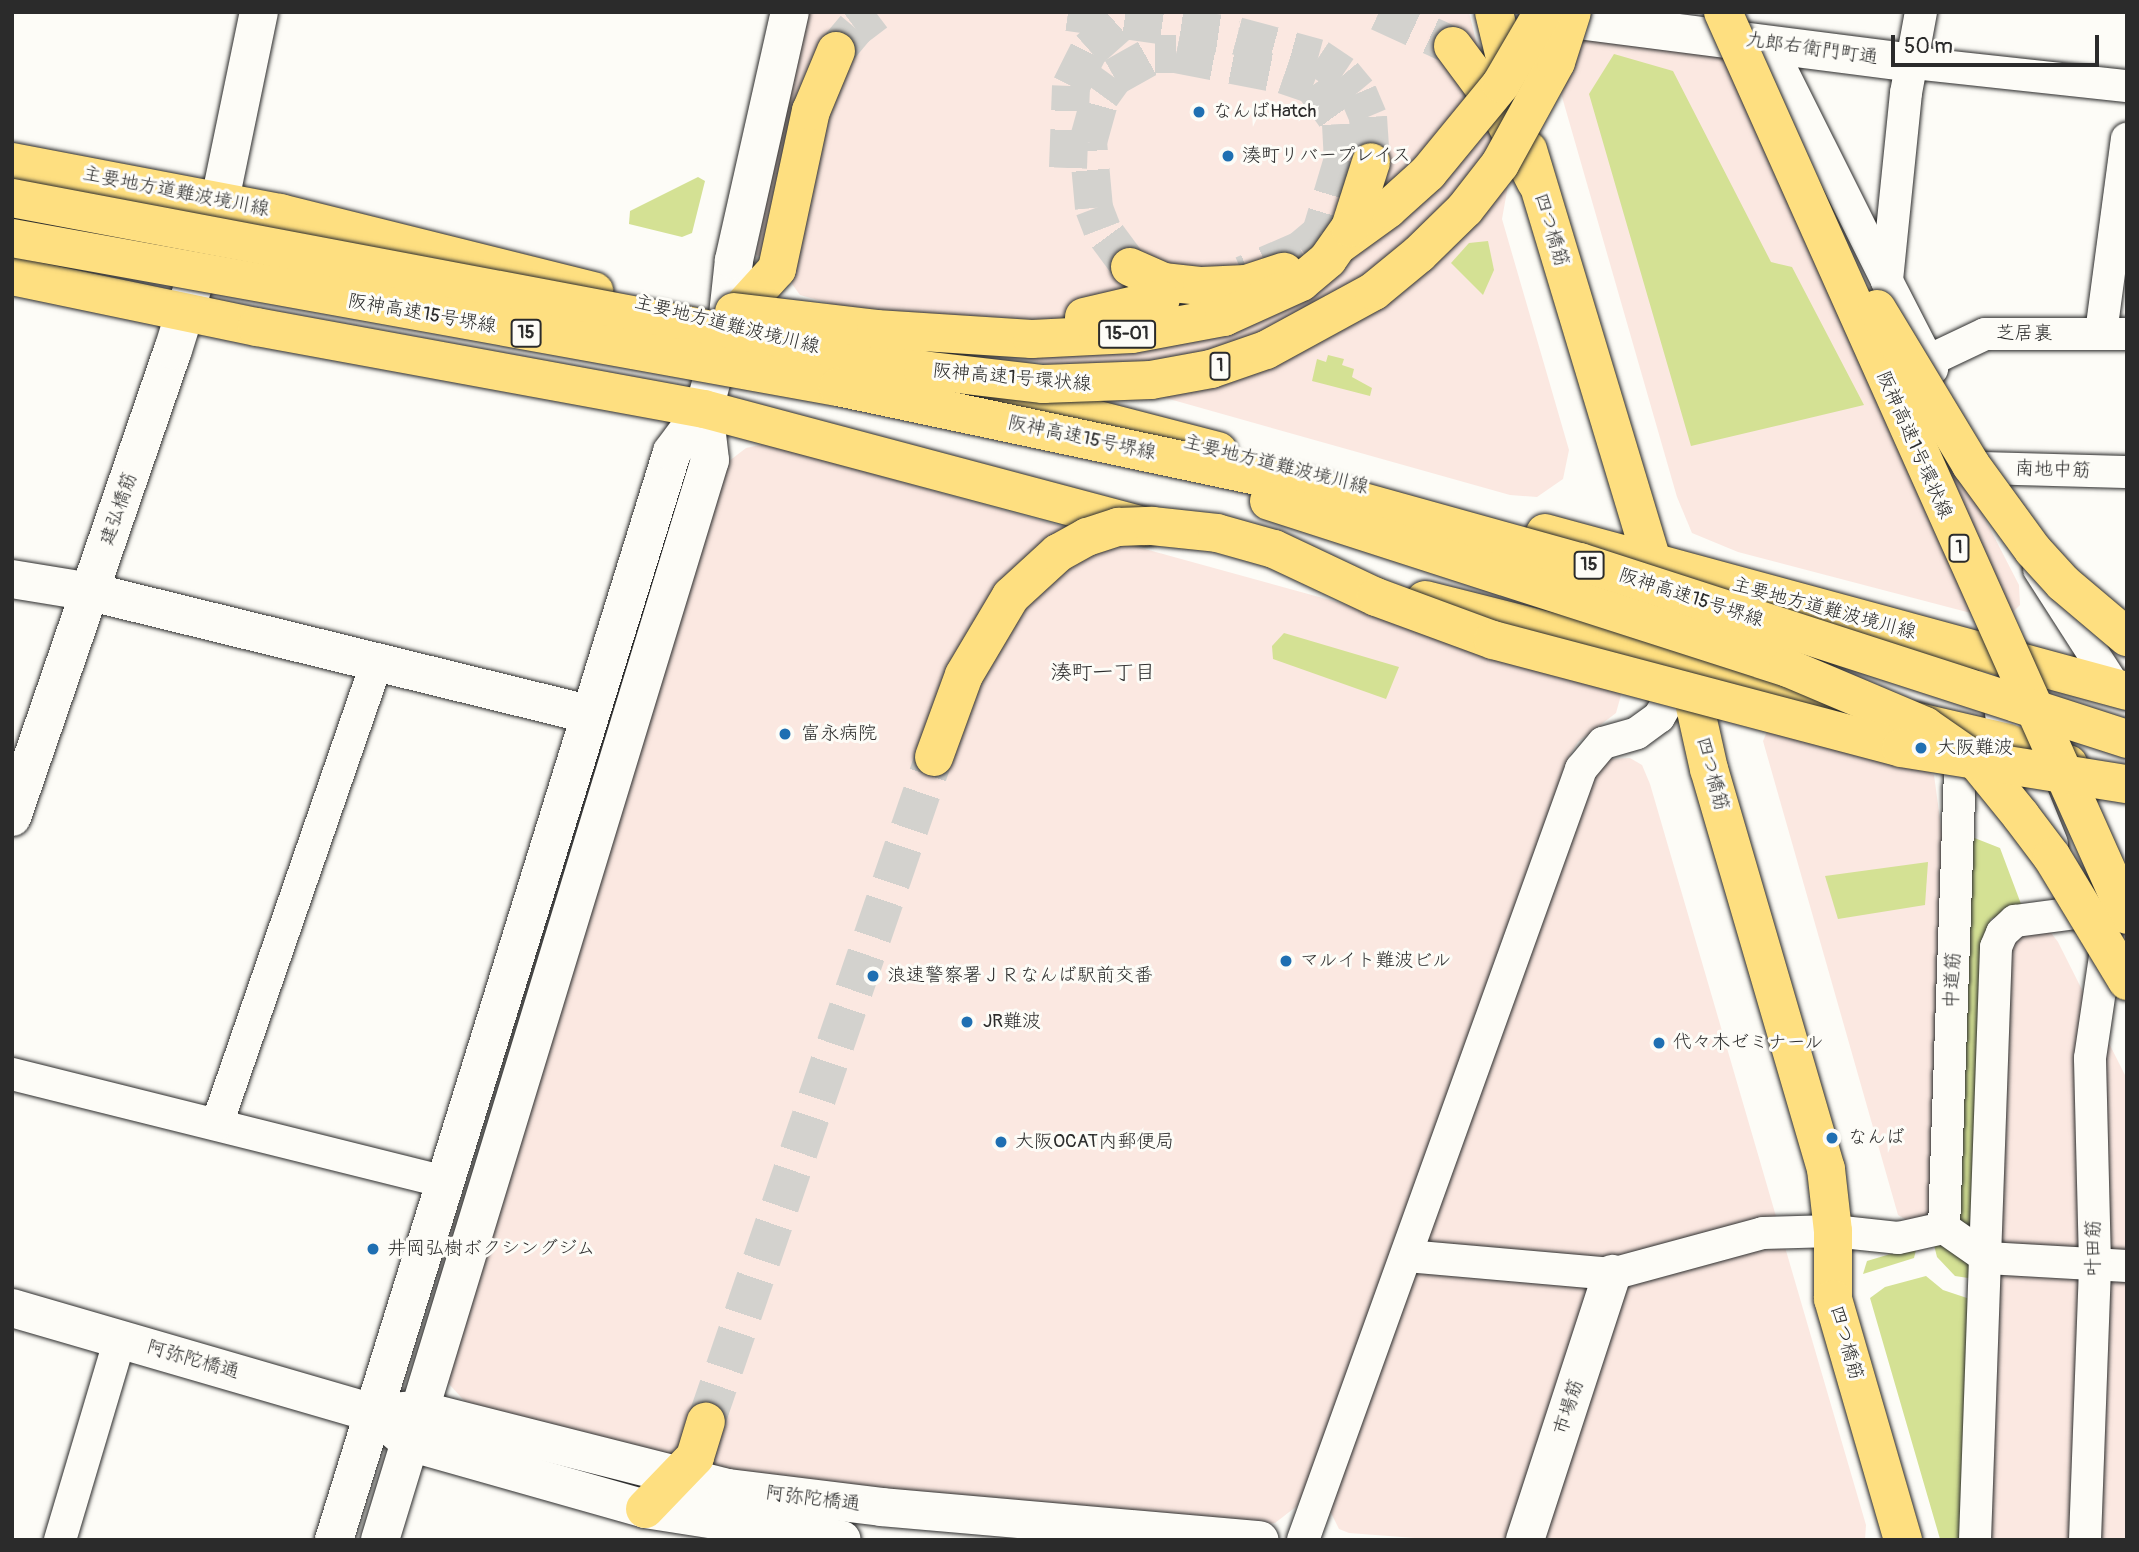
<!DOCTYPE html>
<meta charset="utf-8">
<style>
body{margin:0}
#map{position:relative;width:2139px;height:1552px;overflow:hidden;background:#fdfcf7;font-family:Pangolin,"Klee One",sans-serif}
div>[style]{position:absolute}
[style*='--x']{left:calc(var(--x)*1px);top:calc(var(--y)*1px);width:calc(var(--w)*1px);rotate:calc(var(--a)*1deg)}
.built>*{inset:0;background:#fbe8e1}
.green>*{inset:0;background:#d4e194}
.motorway-tunnel>*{height:38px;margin-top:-19px;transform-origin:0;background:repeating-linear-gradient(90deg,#d3d2ce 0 38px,transparent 0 57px)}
.roads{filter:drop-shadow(0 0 2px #2b2b2b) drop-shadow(0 0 2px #2b2b2b)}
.minor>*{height:32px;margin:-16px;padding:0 16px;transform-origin:16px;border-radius:16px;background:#fdfcf7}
.tertiary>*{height:38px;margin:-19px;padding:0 19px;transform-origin:19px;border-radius:19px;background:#fdfcf7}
.primary>*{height:38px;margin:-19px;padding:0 19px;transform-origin:19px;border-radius:19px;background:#fedf80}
.motorway>*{height:38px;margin:-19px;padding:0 19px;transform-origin:19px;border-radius:19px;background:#fedf80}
.bridges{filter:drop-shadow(0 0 2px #2b2b2b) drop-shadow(0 0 2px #2b2b2b)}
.motorway-bridge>*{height:38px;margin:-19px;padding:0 19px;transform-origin:19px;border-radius:19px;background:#fedf80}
.dots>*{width:19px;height:19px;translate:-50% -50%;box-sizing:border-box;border:4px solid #fdfcf7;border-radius:50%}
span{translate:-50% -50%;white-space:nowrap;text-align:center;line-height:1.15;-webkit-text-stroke:6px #fdfcf7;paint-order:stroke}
.shield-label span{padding:2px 5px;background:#fdfcf7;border:2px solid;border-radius:5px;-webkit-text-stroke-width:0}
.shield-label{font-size:18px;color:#2b2b2b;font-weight:700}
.street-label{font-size:19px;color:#2b2b2b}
.poi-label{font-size:19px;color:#2b2b2b}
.left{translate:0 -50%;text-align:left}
.neighbourhood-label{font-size:21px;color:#2b2b2b}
.frame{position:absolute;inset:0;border:14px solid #2b2b2b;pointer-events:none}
.scale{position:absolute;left:1891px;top:35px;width:208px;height:32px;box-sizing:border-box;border:4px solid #2b2b2b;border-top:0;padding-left:9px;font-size:21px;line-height:24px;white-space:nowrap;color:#2b2b2b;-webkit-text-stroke:5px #fdfcf7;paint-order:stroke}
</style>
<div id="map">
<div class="built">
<i style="clip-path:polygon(801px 12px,1469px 12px,1509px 180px,1502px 219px,1569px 450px,1563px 479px,1537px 497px,1510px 495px,800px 295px,792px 284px,792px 265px,756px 255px)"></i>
<i style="clip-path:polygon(1559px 36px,1747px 57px,2019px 585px,2020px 605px,2012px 613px,1986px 617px,1738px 552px,1692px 533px,1677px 497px,1550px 55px)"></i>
<i style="clip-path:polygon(764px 444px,1330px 600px,1595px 680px,1621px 695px,1616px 713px,1578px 742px,1568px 758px,1304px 1491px,1297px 1506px,1275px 1523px,1261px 1525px,725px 1474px,471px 1408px,449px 1384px,445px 1366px,724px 465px,746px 448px)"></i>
<i style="clip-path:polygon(1769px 727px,1914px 765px,1934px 775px,1947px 871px,1930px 1213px,1910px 1222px,1898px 1215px,1763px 741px)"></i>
<i style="clip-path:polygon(1630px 758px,1642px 765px,1650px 784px,1866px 1525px,1865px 1540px,1441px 1540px,1349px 1533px,1339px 1529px,1329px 1509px,1597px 767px,1610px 759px)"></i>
<i style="clip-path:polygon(2019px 930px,2049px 930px,2058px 942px,2127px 1079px,2127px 1540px,1987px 1540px,2007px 953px)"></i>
</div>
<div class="green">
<i style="clip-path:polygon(1614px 54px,1673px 71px,1771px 262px,1792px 267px,1864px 405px,1691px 446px,1589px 94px)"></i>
<i style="clip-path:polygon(698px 177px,705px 181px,692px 233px,682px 237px,629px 224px,630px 211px)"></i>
<i style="clip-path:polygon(1488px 241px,1494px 270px,1483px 295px,1451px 263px,1469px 243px)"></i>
<i style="clip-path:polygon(1328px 355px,1344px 359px,1342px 365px,1354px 369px,1352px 377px,1372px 388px,1370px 396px,1312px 381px,1317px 359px,1326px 362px)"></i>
<i style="clip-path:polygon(1284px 633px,1399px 667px,1386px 699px,1273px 659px,1272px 646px)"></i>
<i style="clip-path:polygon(1972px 837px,2000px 848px,2021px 904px,1991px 919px,1986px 939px,1976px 1222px,1970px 1226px,1959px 1225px)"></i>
<i style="clip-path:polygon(1928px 862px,1925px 905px,1838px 919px,1825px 876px)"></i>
<i style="clip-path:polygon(1933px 1241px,1953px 1246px,1971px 1263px,1975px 1279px,1955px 1276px,1937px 1257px)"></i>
<i style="clip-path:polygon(1917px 1246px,1914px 1258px,1863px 1274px,1867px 1261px)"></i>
<i style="clip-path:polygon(1926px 1276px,1943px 1290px,1973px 1300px,1963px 1540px,1940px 1539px,1870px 1298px,1885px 1287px)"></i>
</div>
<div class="motorway-tunnel">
<i style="--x:1068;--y:12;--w:171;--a:8.1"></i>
<i style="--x:1237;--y:36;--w:84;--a:15.2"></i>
<i style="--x:1318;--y:58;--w:30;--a:34"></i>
<i style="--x:1343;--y:75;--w:23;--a:50"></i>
<i style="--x:1358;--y:93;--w:26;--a:67"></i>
<i style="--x:1368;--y:117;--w:45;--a:86.2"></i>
<i style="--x:1379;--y:12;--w:81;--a:24.7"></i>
<i style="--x:836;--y:51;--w:30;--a:-50"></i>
<i style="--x:855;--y:28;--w:26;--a:-37"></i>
<i style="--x:1068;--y:168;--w:82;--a:-87.9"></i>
<i style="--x:1071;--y:86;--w:40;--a:-63.4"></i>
<i style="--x:1089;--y:50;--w:57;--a:-41.5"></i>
<i style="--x:1130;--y:267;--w:47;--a:-126.4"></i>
<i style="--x:1102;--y:229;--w:22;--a:-111"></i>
<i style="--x:1094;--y:208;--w:66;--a:-95.2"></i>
<i style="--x:1088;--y:142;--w:49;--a:-74.5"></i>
<i style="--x:1101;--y:95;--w:22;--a:-54"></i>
<i style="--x:1114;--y:77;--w:47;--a:-29.3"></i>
<i style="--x:1155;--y:54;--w:21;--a:0"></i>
<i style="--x:1176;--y:54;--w:110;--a:11"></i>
<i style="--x:1284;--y:75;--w:31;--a:19"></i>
<i style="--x:1313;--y:85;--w:48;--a:54.3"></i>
<i style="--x:1341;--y:124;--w:35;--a:87"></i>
<i style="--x:1343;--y:159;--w:77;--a:106.6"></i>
<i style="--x:1321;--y:233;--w:26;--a:140"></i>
<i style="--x:1301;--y:250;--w:63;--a:156.7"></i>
<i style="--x:706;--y:1422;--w:703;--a:-71.08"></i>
</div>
<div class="roads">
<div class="minor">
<i style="--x:1921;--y:12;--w:82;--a:100.5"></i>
<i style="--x:1906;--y:93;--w:189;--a:95.8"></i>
<i style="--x:1887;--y:281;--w:99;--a:62.9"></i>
<i style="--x:1768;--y:43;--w:266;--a:63.4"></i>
<i style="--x:1914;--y:63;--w:214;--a:6.2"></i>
<i style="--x:2101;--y:333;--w:196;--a:-82.4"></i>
<i style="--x:1928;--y:361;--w:63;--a:-25.3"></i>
<i style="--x:1985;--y:334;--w:142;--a:0"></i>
<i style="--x:1980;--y:468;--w:147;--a:1.6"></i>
<i style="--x:2039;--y:569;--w:143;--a:57.3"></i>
<i style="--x:12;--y:1074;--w:446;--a:14"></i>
<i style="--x:217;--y:1124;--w:491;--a:-70.9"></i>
<i style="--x:1944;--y:1228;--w:495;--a:-88"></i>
<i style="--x:1407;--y:1256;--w:206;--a:5"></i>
<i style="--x:1612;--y:1274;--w:156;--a:-15.2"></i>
<i style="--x:1763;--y:1233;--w:70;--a:-1.6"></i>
<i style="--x:1833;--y:1231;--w:65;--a:6.1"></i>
<i style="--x:1898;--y:1238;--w:47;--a:-12.3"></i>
<i style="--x:1944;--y:1228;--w:52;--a:34.9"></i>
<i style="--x:1987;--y:1258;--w:140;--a:3.3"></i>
<i style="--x:60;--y:1540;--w:210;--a:-73.4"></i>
<i style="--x:1303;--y:1540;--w:820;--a:-70.17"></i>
<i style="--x:1581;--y:769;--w:34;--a:-50"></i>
<i style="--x:1603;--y:743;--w:35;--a:-16"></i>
<i style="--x:1637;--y:733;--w:27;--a:-36"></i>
<i style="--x:1659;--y:717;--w:54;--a:-60.1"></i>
<i style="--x:1975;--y:1540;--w:593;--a:-87.97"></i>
<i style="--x:1996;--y:947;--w:15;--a:-67"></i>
<i style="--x:2002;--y:933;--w:18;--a:-43"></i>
<i style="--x:2015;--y:921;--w:69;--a:-7.5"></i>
<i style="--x:2085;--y:1540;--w:276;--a:-87.9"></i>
<i style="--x:2095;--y:1264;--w:206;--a:-91.4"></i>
<i style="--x:2090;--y:1058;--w:102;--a:-81.6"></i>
</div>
<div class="tertiary">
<i style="--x:1538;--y:22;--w:24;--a:-9"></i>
<i style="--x:1562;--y:18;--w:355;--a:7.3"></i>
<i style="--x:12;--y:579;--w:80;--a:9.3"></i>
<i style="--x:91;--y:592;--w:512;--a:13.79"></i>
<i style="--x:1998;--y:668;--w:76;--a:82.4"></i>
<i style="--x:2008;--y:743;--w:109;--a:67.9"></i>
<i style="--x:12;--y:817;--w:494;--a:-71"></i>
<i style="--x:173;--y:350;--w:157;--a:-72.6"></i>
<i style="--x:220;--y:200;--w:192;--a:-78.3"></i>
<i style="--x:12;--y:1308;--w:377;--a:16.2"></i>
<i style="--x:374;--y:1413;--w:45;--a:-3.8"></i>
<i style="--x:419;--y:1410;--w:318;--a:14.2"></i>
<i style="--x:727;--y:1488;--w:155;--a:7"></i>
<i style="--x:881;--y:1507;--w:380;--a:5"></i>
<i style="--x:389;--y:1425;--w:26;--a:40"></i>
<i style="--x:409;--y:1442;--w:245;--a:15.8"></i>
<i style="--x:645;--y:1509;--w:199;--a:8.9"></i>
<i style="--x:334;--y:1540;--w:1139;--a:-72.74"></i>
<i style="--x:672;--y:452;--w:54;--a:-53.3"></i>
<i style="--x:380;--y:1540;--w:1129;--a:-73.01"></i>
<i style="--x:710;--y:460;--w:51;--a:-96.7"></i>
<i style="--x:704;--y:409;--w:88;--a:-74.9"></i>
<i style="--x:727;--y:324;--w:64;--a:-83.8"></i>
<i style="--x:734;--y:260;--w:254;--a:-77.3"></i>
<i style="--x:1525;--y:1540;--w:280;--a:-71.9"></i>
</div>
<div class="primary">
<i style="--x:1494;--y:12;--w:85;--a:76.5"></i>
<i style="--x:1528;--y:150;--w:450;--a:73.2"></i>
<i style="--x:12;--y:162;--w:273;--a:10.8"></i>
<i style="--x:280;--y:213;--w:324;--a:14"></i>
<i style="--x:12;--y:276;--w:250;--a:11.8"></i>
<i style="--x:257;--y:327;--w:454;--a:10.4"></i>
<i style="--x:704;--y:409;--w:458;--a:14.9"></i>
<i style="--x:978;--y:389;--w:248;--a:14.5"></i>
<i style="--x:1545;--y:533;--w:603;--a:15.19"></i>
<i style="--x:1425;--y:600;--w:444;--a:14.1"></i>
<i style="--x:1685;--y:662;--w:110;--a:77.4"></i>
<i style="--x:1709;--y:769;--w:417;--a:73.7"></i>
<i style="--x:1826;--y:1169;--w:62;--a:83.6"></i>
<i style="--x:1833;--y:1231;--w:68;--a:90"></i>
<i style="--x:1833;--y:1299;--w:251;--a:73.8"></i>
<i style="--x:1918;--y:722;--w:92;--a:13.1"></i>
<i style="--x:2008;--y:743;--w:64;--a:19.3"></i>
</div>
<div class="motorway">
<i style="--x:1453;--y:46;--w:72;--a:53.4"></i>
<i style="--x:1496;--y:104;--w:88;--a:62.9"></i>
<i style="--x:727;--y:324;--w:74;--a:-47.7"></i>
<i style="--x:777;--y:269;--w:162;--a:-77.9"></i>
<i style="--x:811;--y:111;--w:65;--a:-67.4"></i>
<i style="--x:645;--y:1509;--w:72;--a:-46.1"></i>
<i style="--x:695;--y:1457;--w:37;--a:-73"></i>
</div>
</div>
<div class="bridges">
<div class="motorway-bridge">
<i style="--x:1723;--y:12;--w:989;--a:65.9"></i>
<i style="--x:12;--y:198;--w:927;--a:10.69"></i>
<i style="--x:923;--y:370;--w:121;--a:6.7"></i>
<i style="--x:1043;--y:384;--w:108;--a:-2.1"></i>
<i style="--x:1151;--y:380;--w:61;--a:-10.4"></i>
<i style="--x:1211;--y:369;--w:58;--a:-19.1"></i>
<i style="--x:1266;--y:350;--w:123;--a:-28.6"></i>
<i style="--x:1374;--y:291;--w:58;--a:-39.4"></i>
<i style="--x:1419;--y:254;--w:64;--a:-44.4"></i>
<i style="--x:1465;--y:209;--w:57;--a:-52.1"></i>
<i style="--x:1500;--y:164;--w:116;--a:-61.2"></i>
<i style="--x:1556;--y:62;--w:52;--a:-72.3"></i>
<i style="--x:12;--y:238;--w:839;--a:10.23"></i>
<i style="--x:838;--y:387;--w:489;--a:12"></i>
<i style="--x:1316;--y:489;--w:274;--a:15.5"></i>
<i style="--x:1580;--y:562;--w:575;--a:17.93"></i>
<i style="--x:1341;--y:243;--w:58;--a:-35.9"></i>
<i style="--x:1388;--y:209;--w:54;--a:-42"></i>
<i style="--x:1428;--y:173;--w:115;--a:-50.6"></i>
<i style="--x:1501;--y:84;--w:83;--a:-59.7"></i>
<i style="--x:1130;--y:267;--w:36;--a:24"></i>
<i style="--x:1163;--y:282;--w:39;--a:6"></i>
<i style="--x:1202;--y:286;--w:44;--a:-2.6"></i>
<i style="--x:1246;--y:284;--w:40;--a:-18"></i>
<i style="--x:1877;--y:309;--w:182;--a:58.9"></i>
<i style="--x:1971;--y:465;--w:105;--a:53.9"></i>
<i style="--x:2033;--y:550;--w:45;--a:47.7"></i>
<i style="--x:2063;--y:583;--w:84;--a:40.2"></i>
<i style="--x:734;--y:312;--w:143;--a:6.8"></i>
<i style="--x:876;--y:329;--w:156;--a:3.7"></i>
<i style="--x:1032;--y:339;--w:100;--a:-2.9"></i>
<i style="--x:1132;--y:334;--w:94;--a:-10.5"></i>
<i style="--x:1224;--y:317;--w:85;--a:-24.4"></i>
<i style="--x:1301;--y:282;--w:35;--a:-40"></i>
<i style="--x:1328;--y:259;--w:38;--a:-55"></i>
<i style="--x:1350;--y:228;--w:69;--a:-72.3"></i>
<i style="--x:1084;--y:317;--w:79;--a:-13.2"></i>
<i style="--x:1269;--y:501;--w:545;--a:17.84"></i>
<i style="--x:1788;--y:668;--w:149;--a:22.9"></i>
<i style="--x:1925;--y:726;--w:65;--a:34.9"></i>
<i style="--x:1978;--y:763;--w:68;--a:50.9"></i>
<i style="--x:2021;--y:816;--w:51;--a:52.9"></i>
<i style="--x:2052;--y:857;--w:145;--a:58.8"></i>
<i style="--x:934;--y:757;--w:87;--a:-69.9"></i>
<i style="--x:964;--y:675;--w:92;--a:-59.3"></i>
<i style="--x:1011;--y:596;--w:64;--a:-42.5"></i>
<i style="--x:1058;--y:553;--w:33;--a:-29"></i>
<i style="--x:1087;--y:537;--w:33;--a:-18"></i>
<i style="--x:1118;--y:527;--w:34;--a:-2"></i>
<i style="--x:1152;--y:526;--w:65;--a:6.1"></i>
<i style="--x:1217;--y:533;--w:59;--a:15.7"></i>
<i style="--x:1274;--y:549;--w:113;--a:25.2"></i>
<i style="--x:1376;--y:597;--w:125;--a:20.2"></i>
<i style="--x:1493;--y:640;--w:422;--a:14.8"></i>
<i style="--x:1901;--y:748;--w:229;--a:9.1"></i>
</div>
</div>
<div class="dots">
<i style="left:1199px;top:112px;background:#1f6fb2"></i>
<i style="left:1228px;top:156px;background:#1f6fb2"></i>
<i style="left:785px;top:734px;background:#1f6fb2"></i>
<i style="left:1921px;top:748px;background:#1f6fb2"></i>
<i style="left:1286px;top:961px;background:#1f6fb2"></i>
<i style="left:873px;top:976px;background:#1f6fb2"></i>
<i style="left:967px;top:1022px;background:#1f6fb2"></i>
<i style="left:1659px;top:1043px;background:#1f6fb2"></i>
<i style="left:1832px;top:1138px;background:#1f6fb2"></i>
<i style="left:1001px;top:1142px;background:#1f6fb2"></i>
<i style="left:373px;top:1249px;background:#1f6fb2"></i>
</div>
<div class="shield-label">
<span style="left:526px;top:333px">15</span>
<span style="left:1127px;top:334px">15-01</span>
<span style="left:1220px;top:366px">1</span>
<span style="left:1959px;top:548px">1</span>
<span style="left:1589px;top:565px">15</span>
</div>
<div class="street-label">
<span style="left:1812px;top:49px;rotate:8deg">九郎右衛門町通</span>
<span style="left:176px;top:192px;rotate:11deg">主要地方道難波境川線</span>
<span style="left:1551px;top:230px;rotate:73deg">四つ橋筋</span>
<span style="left:422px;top:314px;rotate:10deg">阪神高速15号堺線</span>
<span style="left:727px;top:325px;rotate:14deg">主要地方道難波境川線</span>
<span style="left:2024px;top:334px">芝居裏</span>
<span style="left:1012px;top:378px;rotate:5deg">阪神高速1号環状線</span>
<span style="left:1082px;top:438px;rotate:12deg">阪神高速15号堺線</span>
<span style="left:1914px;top:445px;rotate:66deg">阪神高速1号環状線</span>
<span style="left:1276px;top:465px;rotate:14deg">主要地方道難波境川線</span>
<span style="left:2053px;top:470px;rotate:2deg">南地中筋</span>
<span style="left:119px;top:509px;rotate:-71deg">建弘橋筋</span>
<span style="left:1691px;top:598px;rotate:18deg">阪神高速15号堺線</span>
<span style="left:1824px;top:609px;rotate:15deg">主要地方道難波境川線</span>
<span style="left:1712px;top:774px;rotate:75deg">四つ橋筋</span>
<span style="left:1953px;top:980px;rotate:-88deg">中道筋</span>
<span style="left:2094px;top:1248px;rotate:-90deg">叶田筋</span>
<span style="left:1846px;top:1343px;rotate:74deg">四つ橋筋</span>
<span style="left:193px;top:1360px;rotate:16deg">阿弥陀橋通</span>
<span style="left:1569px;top:1407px;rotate:-72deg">市場筋</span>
<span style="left:813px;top:1499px;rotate:7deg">阿弥陀橋通</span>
</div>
<div class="poi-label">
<span class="left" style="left:1213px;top:112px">なんばHatch</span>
<span class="left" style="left:1242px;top:156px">湊町リバープレイス</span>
<span class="left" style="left:801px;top:734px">富永病院</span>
<span class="left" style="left:1937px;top:748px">大阪難波</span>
<span class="left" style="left:1300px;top:961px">マルイト難波ビル</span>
<span class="left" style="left:887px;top:976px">浪速警察署ＪＲなんば駅前交番</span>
<span class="left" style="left:983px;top:1022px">JR難波</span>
<span class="left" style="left:1673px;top:1043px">代々木ゼミナール</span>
<span class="left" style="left:1848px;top:1138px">なんば</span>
<span class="left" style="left:1015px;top:1142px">大阪OCAT内郵便局</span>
<span class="left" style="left:387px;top:1249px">井岡弘樹ボクシングジム</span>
</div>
<div class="neighbourhood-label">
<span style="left:1103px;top:673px">湊町一丁目</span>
</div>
<div class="frame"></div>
<div class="scale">50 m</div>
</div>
